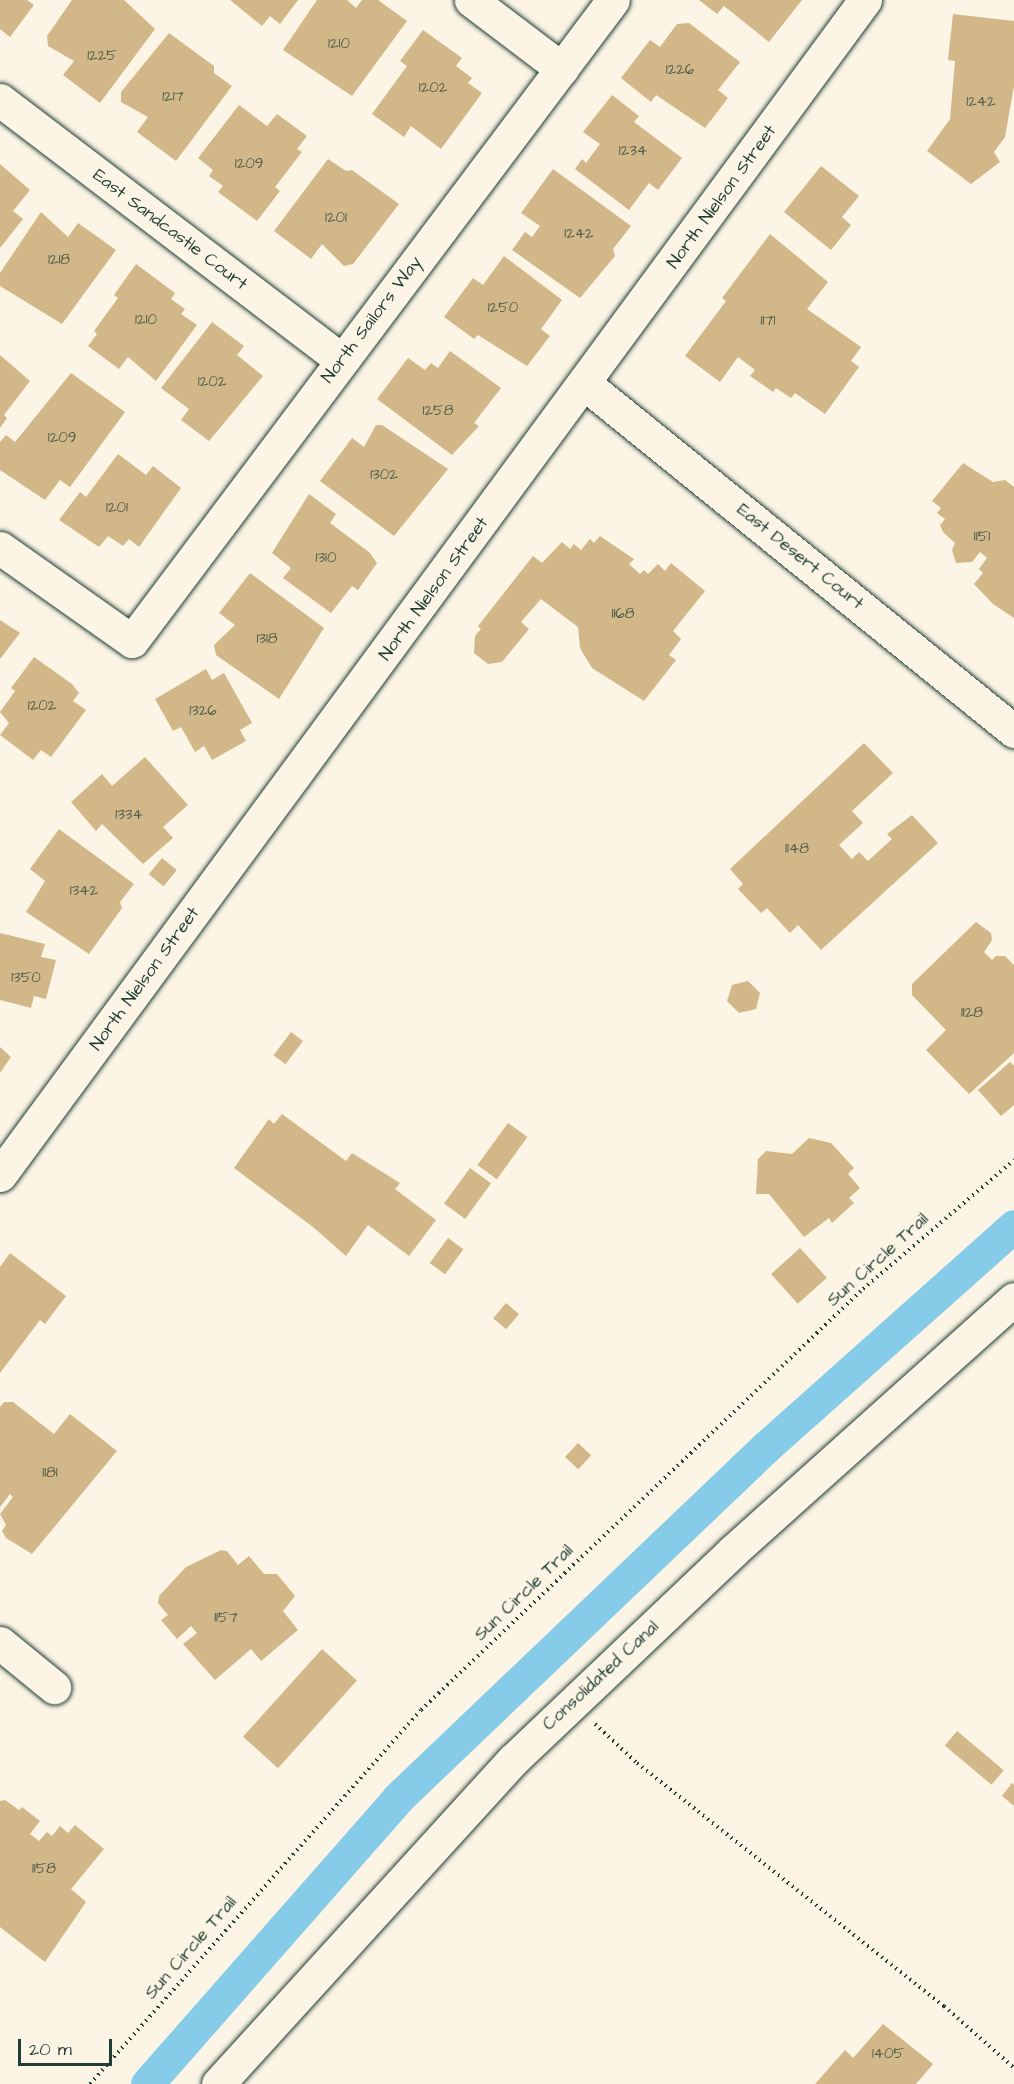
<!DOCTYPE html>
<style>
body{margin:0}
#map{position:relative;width:1014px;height:2084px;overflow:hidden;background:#fcf5e5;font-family:"Architects Daughter",sans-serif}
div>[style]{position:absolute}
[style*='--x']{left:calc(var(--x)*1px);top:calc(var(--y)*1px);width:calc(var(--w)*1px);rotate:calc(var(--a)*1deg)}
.canal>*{height:33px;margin:-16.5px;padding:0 16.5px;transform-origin:16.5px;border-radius:16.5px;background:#86cbe7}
.building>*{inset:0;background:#d2b788;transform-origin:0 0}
.path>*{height:4px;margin-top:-2px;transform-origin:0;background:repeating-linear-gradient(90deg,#1f3d34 0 1.5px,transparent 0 6px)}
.roads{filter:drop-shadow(0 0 2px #1f3d34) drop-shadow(0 0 2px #1f3d34)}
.minor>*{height:33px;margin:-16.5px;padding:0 16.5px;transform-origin:16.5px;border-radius:16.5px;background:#fcf5e5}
span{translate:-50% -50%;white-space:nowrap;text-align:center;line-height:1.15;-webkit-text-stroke:4.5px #fcf5e5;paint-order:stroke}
.number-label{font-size:15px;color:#4c5c49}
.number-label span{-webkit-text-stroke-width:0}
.street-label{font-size:18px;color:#1f3d34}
.scale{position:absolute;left:18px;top:2039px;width:94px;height:27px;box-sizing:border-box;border:3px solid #1f3d34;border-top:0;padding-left:8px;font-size:18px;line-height:21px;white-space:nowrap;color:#1f3d34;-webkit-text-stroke:4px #fcf5e5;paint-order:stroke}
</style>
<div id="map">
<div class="canal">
<i style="--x:147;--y:2084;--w:381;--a:-48.7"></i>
<i style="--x:398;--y:1798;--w:509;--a:-43.65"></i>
<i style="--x:766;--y:1447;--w:332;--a:-41.7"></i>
</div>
<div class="building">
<i style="clip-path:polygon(0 0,27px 0,34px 5px,10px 37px,0 29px)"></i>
<i style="clip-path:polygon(72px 0,124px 0,155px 29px,100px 103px,63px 75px,74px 61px,48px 46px,47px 36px)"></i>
<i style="clip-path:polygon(230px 0,298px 0,280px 24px,270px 16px,262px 26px)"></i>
<i style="clip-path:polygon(317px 0,347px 0,356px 8px,362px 0,378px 0,407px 21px,352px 96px,283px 50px)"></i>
<i style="clip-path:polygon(699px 0,802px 0,769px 42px,724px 6px,717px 14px)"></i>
<i style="clip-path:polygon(953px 14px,1014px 21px,1014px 86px,1005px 137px,994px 152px,1000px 162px,971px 184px,927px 151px,950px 119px,955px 61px,948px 60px)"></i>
<i style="clip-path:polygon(689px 23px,740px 62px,718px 90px,728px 98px,705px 128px,656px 95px,651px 102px,621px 78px,650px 40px,660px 47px,677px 24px)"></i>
<i style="clip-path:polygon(423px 30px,462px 58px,456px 66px,472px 78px,468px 83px,482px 93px,441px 149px,411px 126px,404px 137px,372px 114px,407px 66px,400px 61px)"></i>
<i style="clip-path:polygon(169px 33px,214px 66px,214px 73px,232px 86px,176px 161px,137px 132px,148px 117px,121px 102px,121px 92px)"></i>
<i style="clip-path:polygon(612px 95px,639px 116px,634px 122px,682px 158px,658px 190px,649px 183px,629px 210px,575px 169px,582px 159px,586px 163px,600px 144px,583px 132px)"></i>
<i style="clip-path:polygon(239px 105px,267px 126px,277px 114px,307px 136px,297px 149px,302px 152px,275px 187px,280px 191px,257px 221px,218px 192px,223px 186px,209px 176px,213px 170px,198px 158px)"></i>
<i style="clip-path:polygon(328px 159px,346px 171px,352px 170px,399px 204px,353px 264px,344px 266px,322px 244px,311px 259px,274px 231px)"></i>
<i style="clip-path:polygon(0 164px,30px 190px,13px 211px,23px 219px,0 248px)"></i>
<i style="clip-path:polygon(821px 166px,859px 196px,842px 217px,851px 225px,831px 250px,784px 212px)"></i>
<i style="clip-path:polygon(553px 169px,631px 226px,613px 249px,615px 256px,580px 298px,512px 250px,525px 232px,532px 237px,540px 226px,521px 213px)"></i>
<i style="clip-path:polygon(41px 212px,68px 237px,78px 223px,116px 250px,62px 324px,0 286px,0 273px)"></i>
<i style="clip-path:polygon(770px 234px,828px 282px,807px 309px,861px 347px,851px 361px,859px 367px,825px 414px,795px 393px,791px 398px,776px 388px,773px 392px,750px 376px,755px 370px,738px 357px,720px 382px,685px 356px,726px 301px,722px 298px)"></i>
<i style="clip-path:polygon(504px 256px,562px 300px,541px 329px,550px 336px,527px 366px,478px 335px,474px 339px,444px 317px,473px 278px,483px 285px)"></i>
<i style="clip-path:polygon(136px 264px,175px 293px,171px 299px,185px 309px,181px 314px,197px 325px,156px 381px,128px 357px,119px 369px,88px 346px,97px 334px,94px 331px,118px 298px,114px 295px)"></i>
<i style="clip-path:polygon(212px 322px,244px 346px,237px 355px,263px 376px,209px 441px,181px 420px,189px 409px,161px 388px)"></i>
<i style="clip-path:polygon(450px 351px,501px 388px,474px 423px,479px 426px,452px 455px,377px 399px,408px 358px,425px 370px,431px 363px,438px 368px)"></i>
<i style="clip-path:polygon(0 355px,30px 381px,4px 415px,7px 418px,0 428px)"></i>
<i style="clip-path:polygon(71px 373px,125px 412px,70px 487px,60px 480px,45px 500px,0 470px,0 442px,6px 435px,15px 442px)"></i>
<i style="clip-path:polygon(376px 425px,382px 425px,448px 469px,394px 536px,320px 481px,352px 438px,364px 447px)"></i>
<i style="clip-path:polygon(118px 454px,146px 475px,153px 466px,181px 488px,139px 547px,129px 539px,123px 546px,108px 536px,99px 547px,59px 520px,80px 492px,86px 497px)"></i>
<i style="clip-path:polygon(963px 463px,993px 482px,1005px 480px,1014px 487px,1014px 618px,993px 604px,974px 584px,983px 573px,979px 569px,987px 558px,980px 552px,972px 562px,956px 563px,952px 550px,955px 543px,943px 532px,940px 525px,945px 519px,937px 513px,941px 508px,932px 501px)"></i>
<i style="clip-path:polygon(309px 494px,336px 514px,330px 523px,369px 552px,377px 563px,358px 590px,352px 586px,331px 613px,283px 578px,291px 568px,272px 553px)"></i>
<i style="clip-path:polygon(600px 536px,634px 559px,629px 564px,640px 574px,644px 570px,648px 574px,658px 564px,665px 571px,671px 563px,705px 591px,673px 631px,681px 639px,669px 655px,676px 660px,644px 701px,592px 668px,580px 648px,578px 627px,541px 599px,521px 622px,529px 629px,502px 662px,488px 664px,474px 653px,475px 636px,481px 629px,478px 626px,533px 556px,542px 563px,562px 542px,570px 549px,574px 544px,581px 550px,590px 539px,594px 543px)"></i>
<i style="clip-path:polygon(250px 573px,324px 628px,279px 699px,216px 655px,214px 645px,235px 625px,219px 613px)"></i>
<i style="clip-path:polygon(0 620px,20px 633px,0 659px)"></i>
<i style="clip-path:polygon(34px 657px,72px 684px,79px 693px,73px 701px,86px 710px,51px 757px,41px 750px,33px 760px,0 735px,9px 723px,0 712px,15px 691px,11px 688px)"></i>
<i style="clip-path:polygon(206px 669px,212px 680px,224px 673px,252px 723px,240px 730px,246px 741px,212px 760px,204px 746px,195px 752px,181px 727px,173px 731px,155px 699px)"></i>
<i style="clip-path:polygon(864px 743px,893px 773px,852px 811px,863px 823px,839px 845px,852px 859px,859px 852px,868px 861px,892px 839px,887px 834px,912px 815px,938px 843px,821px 950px,798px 925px,790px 933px,767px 908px,761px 913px,738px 889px,743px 884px,730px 869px)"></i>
<i style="clip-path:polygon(145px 757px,188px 805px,163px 827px,173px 838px,143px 864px,102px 824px,96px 831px,71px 802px,102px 774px,112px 786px)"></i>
<i style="clip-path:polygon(59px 829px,134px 884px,120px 902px,122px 908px,89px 954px,26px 912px,45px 881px,30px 869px)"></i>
<i style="left:162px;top:858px;width:19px;height:21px;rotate:39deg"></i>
<i style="clip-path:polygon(976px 922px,991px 933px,992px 940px,984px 952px,992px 960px,996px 956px,1005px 956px,1014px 965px,1014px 1053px,969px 1094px,926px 1050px,946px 1030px,912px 995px,912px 984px)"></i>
<i style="clip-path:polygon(0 933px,45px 944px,41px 957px,56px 960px,46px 999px,34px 996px,31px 1008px,0 1000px)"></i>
<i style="clip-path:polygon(748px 981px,760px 993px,756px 1009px,739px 1013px,727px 1001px,732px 985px)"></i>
<i style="left:291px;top:1032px;width:15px;height:29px;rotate:37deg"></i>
<i style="clip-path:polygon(0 1047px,11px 1057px,0 1073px)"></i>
<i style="clip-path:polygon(1010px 1062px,1014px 1066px,1014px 1105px,1001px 1116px,978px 1090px)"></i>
<i style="clip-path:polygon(282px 1114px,346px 1161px,352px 1153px,400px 1183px,395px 1189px,436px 1220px,409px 1256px,368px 1225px,346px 1256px,313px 1227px,234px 1168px,269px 1119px,274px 1124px)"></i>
<i style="left:508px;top:1123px;width:24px;height:52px;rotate:36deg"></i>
<i style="clip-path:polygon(809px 1138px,831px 1143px,854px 1168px,848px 1174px,860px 1188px,849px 1198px,854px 1203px,832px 1223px,829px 1218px,804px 1237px,769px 1194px,756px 1194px,758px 1159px,766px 1151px,792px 1154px)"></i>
<i style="left:470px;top:1168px;width:26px;height:44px;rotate:36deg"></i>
<i style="left:448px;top:1238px;width:19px;height:31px;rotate:36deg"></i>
<i style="left:800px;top:1248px;width:40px;height:39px;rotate:48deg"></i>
<i style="clip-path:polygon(10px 1253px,66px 1296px,45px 1324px,40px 1320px,0 1373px,0 1267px)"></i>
<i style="left:506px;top:1303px;width:17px;height:20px;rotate:40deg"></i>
<i style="clip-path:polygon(4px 1402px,13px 1402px,54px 1434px,70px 1414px,117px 1451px,32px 1554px,6px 1538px,2px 1531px,6px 1525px,0 1514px,13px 1497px,10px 1494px,0 1507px,0 1407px)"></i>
<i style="left:578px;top:1443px;width:18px;height:19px;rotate:43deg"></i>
<i style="clip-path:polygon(221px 1550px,227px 1551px,238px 1565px,249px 1556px,264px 1574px,277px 1574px,295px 1596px,283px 1611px,298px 1630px,261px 1661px,251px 1649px,215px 1680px,183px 1644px,197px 1633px,191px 1626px,177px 1639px,161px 1620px,168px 1615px,158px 1603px,159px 1596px,186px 1567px)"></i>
<i style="left:322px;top:1649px;width:47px;height:118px;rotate:42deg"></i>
<i style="left:957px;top:1731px;width:61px;height:19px;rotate:40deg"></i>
<i style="clip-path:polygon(1012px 1783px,1014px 1785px,1014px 1806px,1002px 1796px)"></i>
<i style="clip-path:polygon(5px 1800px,19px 1810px,22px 1807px,40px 1821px,30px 1834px,39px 1841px,47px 1832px,52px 1836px,60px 1826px,68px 1833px,75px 1825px,104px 1849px,71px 1889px,86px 1902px,45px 1962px,0 1927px,0 1801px)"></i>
<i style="clip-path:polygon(883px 2024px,933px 2064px,916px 2084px,815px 2084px,845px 2050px,853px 2058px)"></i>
</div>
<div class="path">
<i style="--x:595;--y:1724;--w:57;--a:42.9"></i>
<i style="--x:637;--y:1763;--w:392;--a:38.4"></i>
<i style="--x:944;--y:2006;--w:94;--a:41.5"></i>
<i style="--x:90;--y:2084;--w:499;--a:-48.5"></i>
<i style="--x:421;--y:1710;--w:610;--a:-43.61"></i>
<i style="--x:863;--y:1289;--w:199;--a:-40.5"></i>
</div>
<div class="roads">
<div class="minor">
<i style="--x:471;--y:0;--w:114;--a:37.2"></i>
<i style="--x:0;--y:100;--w:429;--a:37.3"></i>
<i style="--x:585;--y:384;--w:552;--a:38.97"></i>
<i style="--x:0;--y:548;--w:161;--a:35.2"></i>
<i style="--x:132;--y:641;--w:801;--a:-53.12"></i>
<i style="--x:0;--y:1175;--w:1459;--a:-53.64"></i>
<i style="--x:0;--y:1643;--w:70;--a:39.2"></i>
<i style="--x:218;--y:2084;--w:438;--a:-47.7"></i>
<i style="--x:513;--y:1760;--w:303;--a:-43.5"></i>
<i style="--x:733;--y:1551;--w:377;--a:-41.9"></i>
</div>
</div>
<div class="number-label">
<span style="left:339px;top:44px">1210</span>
<span style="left:102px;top:56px">1225</span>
<span style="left:680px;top:70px">1226</span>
<span style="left:433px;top:88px">1202</span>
<span style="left:173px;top:97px">1217</span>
<span style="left:981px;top:102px">1242</span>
<span style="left:633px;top:151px">1234</span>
<span style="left:249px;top:164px">1209</span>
<span style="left:336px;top:218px">1201</span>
<span style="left:579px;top:234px">1242</span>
<span style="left:59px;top:260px">1218</span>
<span style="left:503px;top:308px">1250</span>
<span style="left:146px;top:320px">1210</span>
<span style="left:768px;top:321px">1171</span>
<span style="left:212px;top:382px">1202</span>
<span style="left:438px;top:411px">1258</span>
<span style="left:62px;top:438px">1209</span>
<span style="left:384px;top:475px">1302</span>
<span style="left:117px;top:508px">1201</span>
<span style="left:982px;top:537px">1151</span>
<span style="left:326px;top:558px">1310</span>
<span style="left:623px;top:614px">1168</span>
<span style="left:267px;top:639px">1318</span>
<span style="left:42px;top:706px">1202</span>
<span style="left:203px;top:711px">1326</span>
<span style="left:129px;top:815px">1334</span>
<span style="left:797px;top:849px">1148</span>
<span style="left:84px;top:891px">1342</span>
<span style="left:26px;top:978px">1350</span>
<span style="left:972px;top:1013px">1128</span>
<span style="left:50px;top:1473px">1181</span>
<span style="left:226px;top:1618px">1157</span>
<span style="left:44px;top:1869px">1158</span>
<span style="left:888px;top:2054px">1405</span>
</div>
<div class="street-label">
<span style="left:722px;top:197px;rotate:-54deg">North Nielson Street</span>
<span style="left:170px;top:230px;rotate:37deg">East Sandcastle Court</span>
<span style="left:372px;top:320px;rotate:-53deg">North Sailors Way</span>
<span style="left:800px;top:557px;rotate:39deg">East Desert Court</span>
<span style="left:434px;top:589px;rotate:-54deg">North Nielson Street</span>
<span style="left:145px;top:979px;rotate:-54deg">North Nielson Street</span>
<span style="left:878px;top:1260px;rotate:-42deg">Sun Circle Trail</span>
<span style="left:524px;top:1593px;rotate:-44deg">Sun Circle Trail</span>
<span style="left:601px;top:1676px;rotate:-43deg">Consolidated Canal</span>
<span style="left:191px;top:1948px;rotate:-49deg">Sun Circle Trail</span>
</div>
<div class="scale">20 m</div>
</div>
